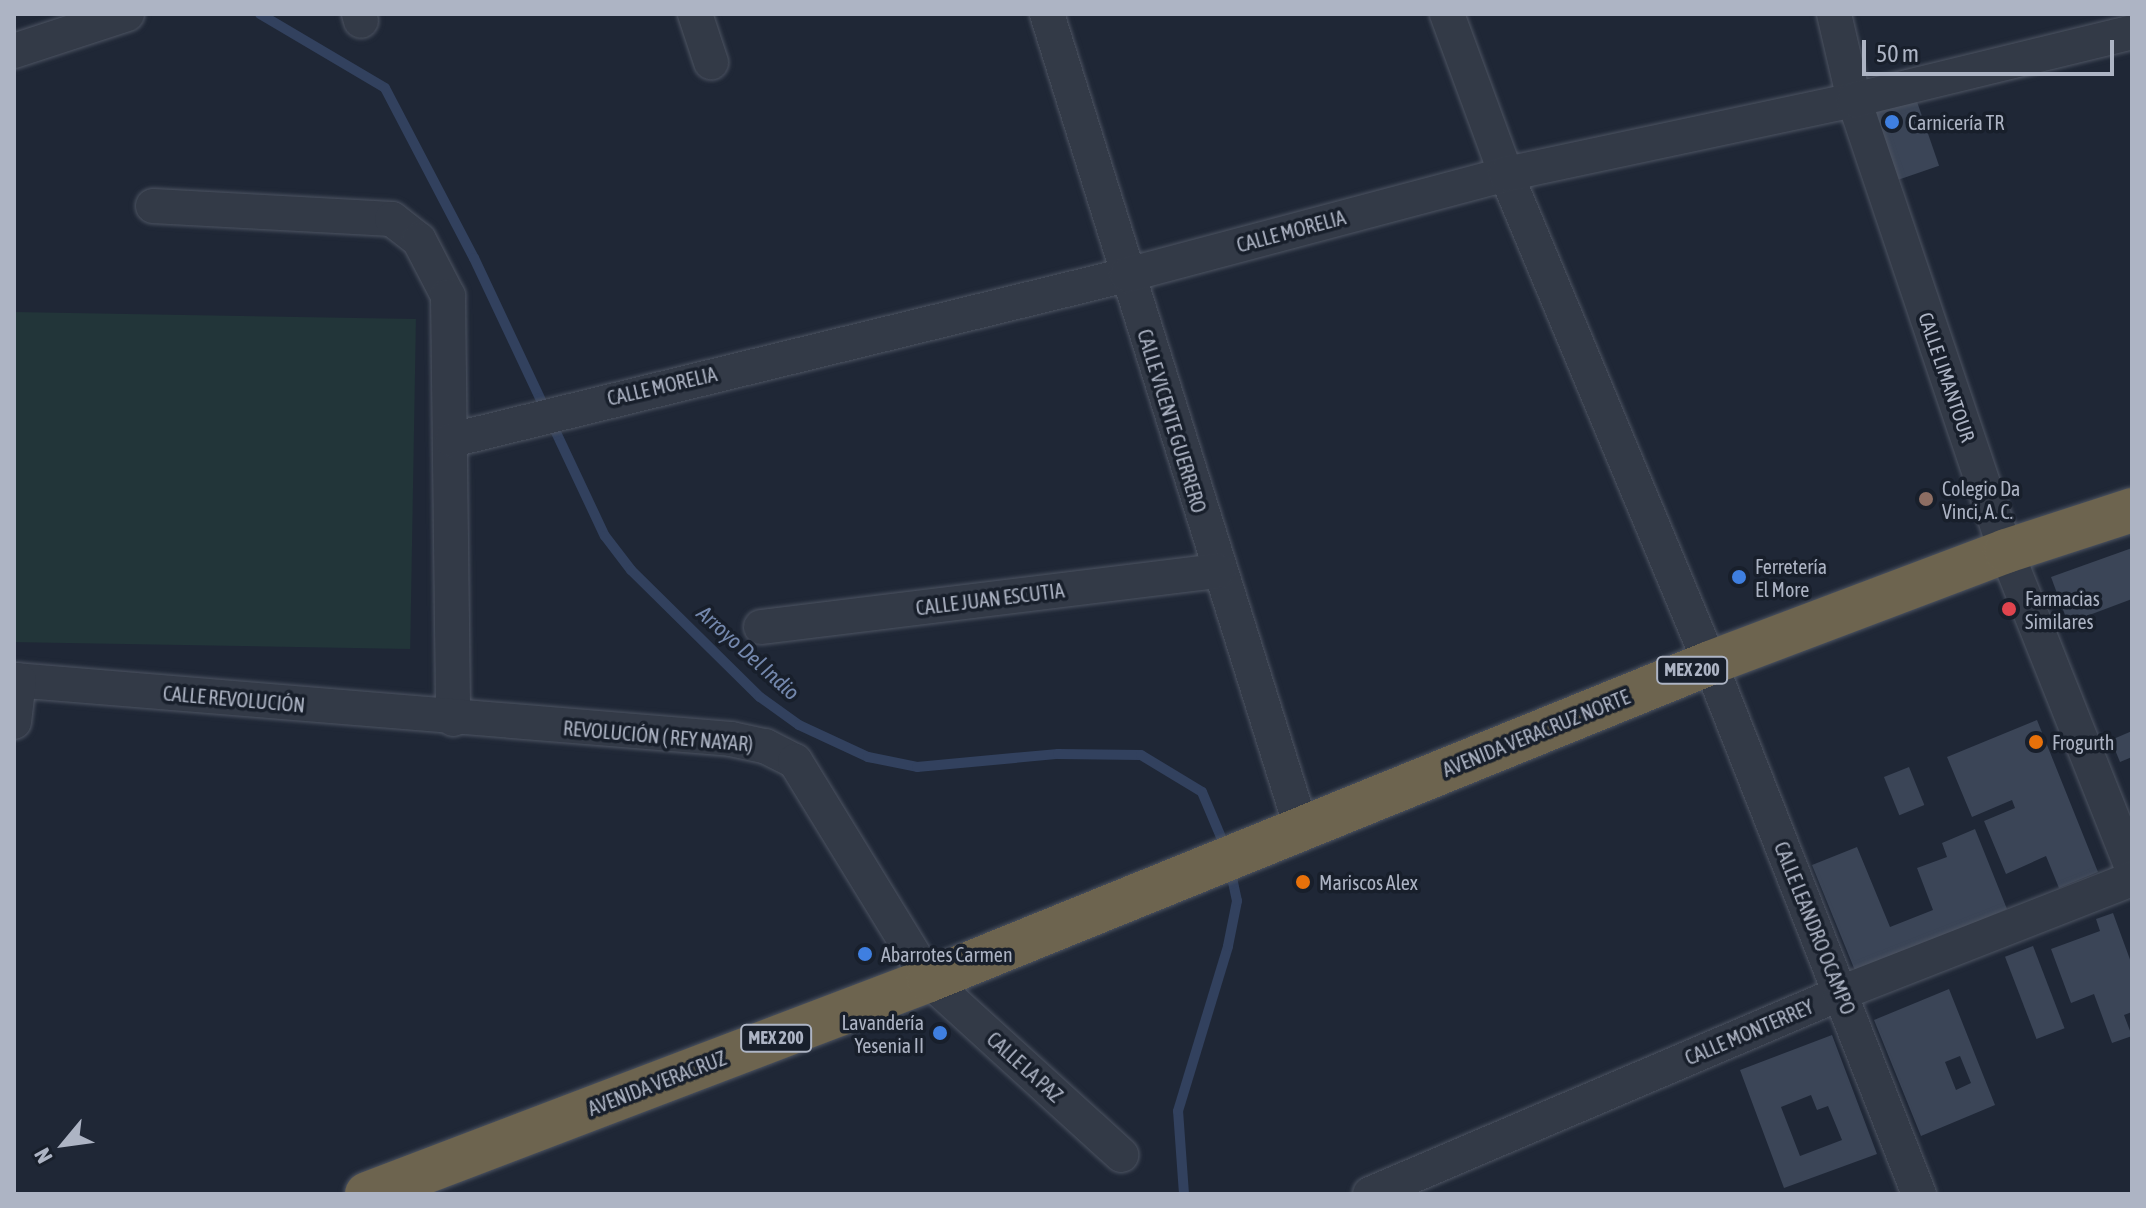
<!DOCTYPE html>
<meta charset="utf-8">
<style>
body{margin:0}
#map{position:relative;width:2146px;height:1208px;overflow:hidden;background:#1f2736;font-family:"Asap Condensed",sans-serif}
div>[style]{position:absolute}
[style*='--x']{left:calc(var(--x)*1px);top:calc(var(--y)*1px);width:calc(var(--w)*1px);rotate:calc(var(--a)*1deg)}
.green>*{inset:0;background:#223539;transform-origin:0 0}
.stream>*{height:10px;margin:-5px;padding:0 5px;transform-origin:5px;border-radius:5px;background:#32415e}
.building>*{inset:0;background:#3b4557;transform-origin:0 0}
.roads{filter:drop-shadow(0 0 2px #4d5462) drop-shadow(0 0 2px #4d5462)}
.minor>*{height:34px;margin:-17px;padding:0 17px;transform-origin:17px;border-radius:17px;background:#333a47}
.highway>*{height:44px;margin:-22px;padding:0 22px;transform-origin:22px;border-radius:22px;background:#6d644f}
.dots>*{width:22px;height:22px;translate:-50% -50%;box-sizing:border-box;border:4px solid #181f2b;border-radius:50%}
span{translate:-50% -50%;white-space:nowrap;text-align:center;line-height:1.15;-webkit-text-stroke:7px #181f2b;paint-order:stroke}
.shield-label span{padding:2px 6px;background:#181f2b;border:2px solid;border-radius:6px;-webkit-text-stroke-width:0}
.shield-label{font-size:18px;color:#adb4c4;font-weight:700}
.poi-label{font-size:20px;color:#adb4c4}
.left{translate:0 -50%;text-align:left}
.right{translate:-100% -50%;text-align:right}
.street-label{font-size:20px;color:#adb4c4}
.water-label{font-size:22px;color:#7488ad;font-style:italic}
.frame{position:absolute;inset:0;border:16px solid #adb4c4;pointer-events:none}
.north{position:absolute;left:24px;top:1104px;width:80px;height:80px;-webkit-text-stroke:6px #181f2b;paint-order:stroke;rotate:241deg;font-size:22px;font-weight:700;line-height:32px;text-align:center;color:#adb4c4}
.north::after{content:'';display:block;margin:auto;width:28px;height:36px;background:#adb4c4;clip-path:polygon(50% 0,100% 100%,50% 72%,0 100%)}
.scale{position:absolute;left:1862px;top:40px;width:252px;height:36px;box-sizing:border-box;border:4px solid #adb4c4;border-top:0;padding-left:10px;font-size:24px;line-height:28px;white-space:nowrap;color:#adb4c4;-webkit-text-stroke:6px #181f2b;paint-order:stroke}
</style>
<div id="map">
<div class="green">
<i style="left:14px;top:312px;width:402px;height:330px;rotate:1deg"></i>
</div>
<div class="stream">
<i style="--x:260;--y:14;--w:145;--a:30.6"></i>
<i style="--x:385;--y:88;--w:192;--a:62.4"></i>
<i style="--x:474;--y:258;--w:307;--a:64.8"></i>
<i style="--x:605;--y:536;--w:43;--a:52.6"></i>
<i style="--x:631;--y:570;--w:181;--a:44.6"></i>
<i style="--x:760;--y:697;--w:48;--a:35.7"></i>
<i style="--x:799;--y:725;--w:76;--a:24.9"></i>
<i style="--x:868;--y:757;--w:50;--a:11.5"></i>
<i style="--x:917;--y:767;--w:142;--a:-5.3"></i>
<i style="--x:1058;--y:754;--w:83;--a:0.7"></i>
<i style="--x:1141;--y:755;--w:71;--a:31.2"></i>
<i style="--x:1202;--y:792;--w:62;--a:67.2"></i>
<i style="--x:1184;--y:1194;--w:83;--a:-94.1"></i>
<i style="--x:1178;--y:1111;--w:172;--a:-73.1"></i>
<i style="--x:1228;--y:946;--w:46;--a:-78.7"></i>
<i style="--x:1237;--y:901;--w:33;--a:-102"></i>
</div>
<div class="building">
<i style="left:1914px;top:93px;width:77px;height:43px;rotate:71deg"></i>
<i style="clip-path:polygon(2132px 548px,2132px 599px,2068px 623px,2051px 577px)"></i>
<i style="clip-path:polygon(2037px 720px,2098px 872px,2059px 888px,2046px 856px,2006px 874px,1984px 821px,2015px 808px,2012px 800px,1972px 817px,1947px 757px)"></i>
<i style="clip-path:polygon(2132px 731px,2132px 757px,2120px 762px,2111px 740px)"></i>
<i style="left:1909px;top:767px;width:41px;height:27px;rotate:68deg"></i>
<i style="clip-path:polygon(1975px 829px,2007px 909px,1856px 973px,1812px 865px,1857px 847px,1890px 927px,1933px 910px,1917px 868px,1947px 857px,1942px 843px)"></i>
<i style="clip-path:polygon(2113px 913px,2132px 965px,2132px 1012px,2124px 1015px,2132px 1036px,2112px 1043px,2094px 994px,2071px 1003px,2051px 949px,2100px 931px,2096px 919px)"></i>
<i style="left:2033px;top:946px;width:88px;height:30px;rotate:69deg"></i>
<i style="clip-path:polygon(evenodd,1949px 989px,1995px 1105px,1921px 1136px,1874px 1020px,1949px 989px,1960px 1056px,1971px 1083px,1956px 1090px,1945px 1062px,1960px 1056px)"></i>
<i style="clip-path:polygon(evenodd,1832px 1035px,1877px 1154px,1784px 1188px,1740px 1070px,1832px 1035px,1811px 1095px,1817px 1110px,1828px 1106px,1842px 1140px,1800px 1156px,1781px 1107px,1811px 1095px)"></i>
</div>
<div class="roads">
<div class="minor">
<i style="--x:359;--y:14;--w:7;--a:74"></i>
<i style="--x:695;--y:14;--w:51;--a:71.6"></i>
<i style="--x:1047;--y:14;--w:852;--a:72.65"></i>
<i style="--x:1447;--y:14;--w:171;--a:69.8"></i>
<i style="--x:1506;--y:174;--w:530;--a:67.36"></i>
<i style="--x:1710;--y:663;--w:571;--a:68.52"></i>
<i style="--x:1834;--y:14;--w:88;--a:76.9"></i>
<i style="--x:1854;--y:100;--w:476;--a:71.4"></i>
<i style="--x:2006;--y:551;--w:341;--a:68.3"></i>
<i style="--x:14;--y:51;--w:119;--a:-18.1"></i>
<i style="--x:153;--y:206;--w:239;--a:3.1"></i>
<i style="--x:392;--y:219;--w:34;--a:38"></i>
<i style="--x:419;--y:240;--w:63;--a:62.6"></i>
<i style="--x:448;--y:296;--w:423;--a:89.3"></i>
<i style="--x:452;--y:440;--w:695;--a:-13.74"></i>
<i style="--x:1127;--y:275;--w:392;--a:-14.9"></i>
<i style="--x:1506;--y:174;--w:356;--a:-12"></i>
<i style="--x:1854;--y:100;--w:286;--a:-13.7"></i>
<i style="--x:761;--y:627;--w:460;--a:-7"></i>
<i style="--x:14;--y:680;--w:719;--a:4.7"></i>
<i style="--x:731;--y:739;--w:35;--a:12"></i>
<i style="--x:765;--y:746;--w:34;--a:27"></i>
<i style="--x:795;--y:761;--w:257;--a:58.5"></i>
<i style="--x:929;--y:980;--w:260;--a:42.3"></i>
<i style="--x:14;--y:722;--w:42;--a:-83.2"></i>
<i style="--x:1370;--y:1194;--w:512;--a:-23.11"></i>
<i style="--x:1841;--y:993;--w:313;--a:-21.4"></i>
</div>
<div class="highway">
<i style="--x:367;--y:1194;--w:601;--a:-20.85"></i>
<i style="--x:929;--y:980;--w:843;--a:-22.09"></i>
<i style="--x:1710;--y:663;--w:316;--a:-20.7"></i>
<i style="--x:2006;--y:551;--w:133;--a:-18"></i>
</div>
</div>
<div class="dots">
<i style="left:1892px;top:122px;background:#3f7fe0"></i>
<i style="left:1926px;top:499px;background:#8d6e63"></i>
<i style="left:1739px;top:577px;background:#3f7fe0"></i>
<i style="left:2009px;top:609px;background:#e0444e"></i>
<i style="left:2036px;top:742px;background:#e8710a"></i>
<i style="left:1303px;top:882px;background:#e8710a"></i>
<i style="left:865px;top:954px;background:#3f7fe0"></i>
<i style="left:940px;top:1033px;background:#3f7fe0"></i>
</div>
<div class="shield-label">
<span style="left:1692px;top:670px">MEX 200</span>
<span style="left:776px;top:1038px">MEX 200</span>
</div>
<div class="poi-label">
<span class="left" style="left:1908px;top:122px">Carnicería TR</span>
<span class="left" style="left:1942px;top:500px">Colegio Da<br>Vinci, A. C.</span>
<span class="left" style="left:1755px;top:578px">Ferretería<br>El More</span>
<span class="left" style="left:2025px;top:610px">Farmacias<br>Similares</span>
<span class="left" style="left:2052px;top:742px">Frogurth</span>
<span class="left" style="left:1319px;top:882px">Mariscos Alex</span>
<span class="left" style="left:881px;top:954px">Abarrotes Carmen</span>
<span class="right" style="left:924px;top:1034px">Lavandería<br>Yesenia II</span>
</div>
<div class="street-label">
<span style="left:1291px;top:231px;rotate:-15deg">CALLE MORELIA</span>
<span style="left:1947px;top:377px;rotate:71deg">CALLE LIMANTOUR</span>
<span style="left:662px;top:386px;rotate:-13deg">CALLE MORELIA</span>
<span style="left:1172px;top:421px;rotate:73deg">CALLE VICENTE GUERRERO</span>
<span style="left:990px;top:599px;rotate:-7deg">CALLE JUAN ESCUTIA</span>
<span style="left:234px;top:699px;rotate:5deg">CALLE REVOLUCIÓN</span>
<span style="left:1536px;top:733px;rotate:-22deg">AVENIDA VERACRUZ NORTE</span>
<span style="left:658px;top:736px;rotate:5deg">REVOLUCIÓN ( REY NAYAR)</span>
<span style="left:1815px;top:928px;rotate:68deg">CALLE LEANDRO OCAMPO</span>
<span style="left:1749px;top:1032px;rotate:-23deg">CALLE MONTERREY</span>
<span style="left:1025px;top:1067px;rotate:42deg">CALLE LA PAZ</span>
<span style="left:657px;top:1083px;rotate:-21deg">AVENIDA VERACRUZ</span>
</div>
<div class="water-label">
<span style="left:748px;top:653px;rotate:42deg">Arroyo Del Indio</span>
</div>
<div class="frame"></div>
<div class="north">N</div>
<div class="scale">50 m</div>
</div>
